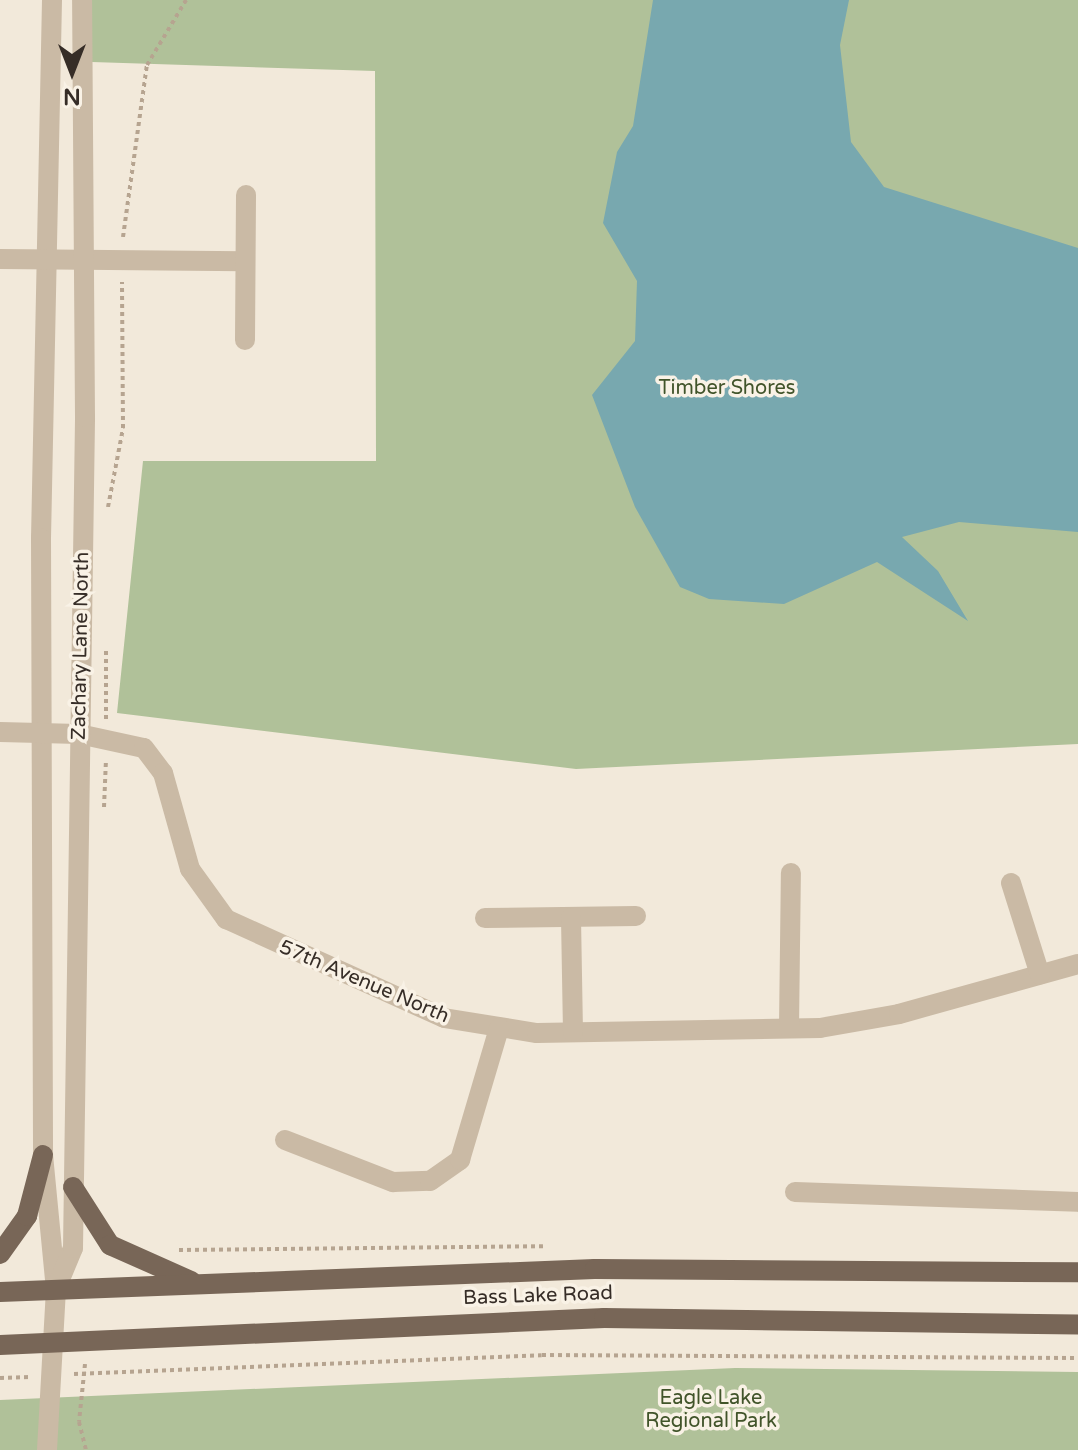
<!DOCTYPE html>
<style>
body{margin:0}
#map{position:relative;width:1078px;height:1450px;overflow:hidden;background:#f2e9da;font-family:"Varela Round",sans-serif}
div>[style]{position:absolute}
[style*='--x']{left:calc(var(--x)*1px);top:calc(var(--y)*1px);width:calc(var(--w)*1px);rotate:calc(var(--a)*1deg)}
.green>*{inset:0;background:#b0c199}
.water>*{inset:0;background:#78a8af}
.path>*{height:4px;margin-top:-2px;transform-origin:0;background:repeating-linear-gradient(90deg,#b6a490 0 4px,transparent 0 8px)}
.minor>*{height:20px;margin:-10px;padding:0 10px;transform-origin:10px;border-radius:10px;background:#cabaa5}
.major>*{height:20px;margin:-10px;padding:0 10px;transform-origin:10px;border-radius:10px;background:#786657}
span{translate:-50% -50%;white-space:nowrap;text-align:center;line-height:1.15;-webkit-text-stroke:7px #f9f2e6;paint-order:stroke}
.park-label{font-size:20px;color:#41542a}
.street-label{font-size:20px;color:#362d27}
.north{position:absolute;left:32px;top:32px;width:80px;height:80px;-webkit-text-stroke:6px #f9f2e6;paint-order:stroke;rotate:180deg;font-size:22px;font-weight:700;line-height:32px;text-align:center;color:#362d27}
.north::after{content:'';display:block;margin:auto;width:28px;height:36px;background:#362d27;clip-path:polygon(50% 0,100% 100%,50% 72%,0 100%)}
</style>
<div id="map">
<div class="green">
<i style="clip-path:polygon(91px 0,1078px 0,1078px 744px,576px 769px,117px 713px,143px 461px,376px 461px,375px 71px,92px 62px)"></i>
<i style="clip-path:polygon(735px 1368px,1078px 1372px,1078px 1450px,0 1450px,0 1400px)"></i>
</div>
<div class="water">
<i style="clip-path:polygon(653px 0,849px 0,840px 45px,851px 142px,884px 187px,1078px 248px,1078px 532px,959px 522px,902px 537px,938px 571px,968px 621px,877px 562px,784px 604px,709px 599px,680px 587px,635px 507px,592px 395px,635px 341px,637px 281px,603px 223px,617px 152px,633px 126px)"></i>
</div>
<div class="path">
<i style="--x:123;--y:237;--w:174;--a:-82.1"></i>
<i style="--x:147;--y:65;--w:76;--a:-59"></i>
<i style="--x:108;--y:507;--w:80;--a:-79.2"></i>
<i style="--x:123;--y:428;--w:146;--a:-90.4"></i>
<i style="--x:106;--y:719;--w:71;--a:-90"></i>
<i style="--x:104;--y:807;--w:47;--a:-87.6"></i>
<i style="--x:179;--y:1250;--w:364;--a:-0.6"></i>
<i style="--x:85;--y:1364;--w:58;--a:95.9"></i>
<i style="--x:79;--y:1422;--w:29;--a:76"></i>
<i style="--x:74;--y:1374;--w:468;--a:-2.3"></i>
<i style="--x:542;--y:1355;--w:536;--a:0.32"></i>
<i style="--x:0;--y:1378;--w:30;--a:-2"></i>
</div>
<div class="minor">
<i style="--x:52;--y:0;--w:538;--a:91.17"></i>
<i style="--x:41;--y:538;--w:617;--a:89.81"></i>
<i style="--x:43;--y:1155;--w:135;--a:84.5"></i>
<i style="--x:0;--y:259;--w:244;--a:0.5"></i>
<i style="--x:245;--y:340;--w:145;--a:-89.6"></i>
<i style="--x:0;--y:732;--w:79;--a:1.5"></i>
<i style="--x:79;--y:734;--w:66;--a:12.2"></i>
<i style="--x:144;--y:748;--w:31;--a:53"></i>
<i style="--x:163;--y:773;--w:100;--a:74.3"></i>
<i style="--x:190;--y:869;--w:62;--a:54.2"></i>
<i style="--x:226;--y:919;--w:239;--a:24.4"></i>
<i style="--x:444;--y:1018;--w:94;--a:9.2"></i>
<i style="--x:537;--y:1033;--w:283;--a:-1"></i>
<i style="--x:820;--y:1028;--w:80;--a:-10"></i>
<i style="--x:899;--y:1014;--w:186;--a:-15.6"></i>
<i style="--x:1011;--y:883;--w:96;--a:72.5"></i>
<i style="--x:485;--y:918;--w:151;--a:-0.8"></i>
<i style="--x:571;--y:918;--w:114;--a:89"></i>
<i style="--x:789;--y:1028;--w:155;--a:-89.3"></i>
<i style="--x:285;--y:1140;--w:116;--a:21.3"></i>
<i style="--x:393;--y:1182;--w:37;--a:-2"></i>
<i style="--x:430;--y:1181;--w:37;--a:-35"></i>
<i style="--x:460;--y:1160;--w:138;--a:-73.5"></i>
<i style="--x:795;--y:1192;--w:283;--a:2"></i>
<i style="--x:47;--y:1450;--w:161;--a:-86.8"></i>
<i style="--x:56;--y:1289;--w:44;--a:-67.5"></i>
<i style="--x:73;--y:1248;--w:831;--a:-89.17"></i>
<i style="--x:85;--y:417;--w:417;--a:-90.4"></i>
</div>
<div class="major">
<i style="--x:73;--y:1187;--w:69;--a:57.5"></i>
<i style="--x:110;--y:1245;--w:89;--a:24"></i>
<i style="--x:0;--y:1254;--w:47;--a:-54.6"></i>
<i style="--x:27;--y:1216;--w:63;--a:-75.3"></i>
<i style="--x:0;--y:1292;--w:595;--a:-2.21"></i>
<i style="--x:595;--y:1269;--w:483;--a:0.4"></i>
<i style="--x:0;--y:1345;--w:605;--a:-2.56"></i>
<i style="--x:604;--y:1318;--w:474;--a:0.8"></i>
</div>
<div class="park-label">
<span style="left:727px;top:388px">Timber Shores</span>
<span style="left:711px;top:1410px">Eagle Lake<br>Regional Park</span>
</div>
<div class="street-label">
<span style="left:81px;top:646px;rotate:-89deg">Zachary Lane North</span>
<span style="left:364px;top:982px;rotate:23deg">57th Avenue North</span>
<span style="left:538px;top:1296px;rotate:-2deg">Bass Lake Road</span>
</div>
<div class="north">N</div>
</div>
